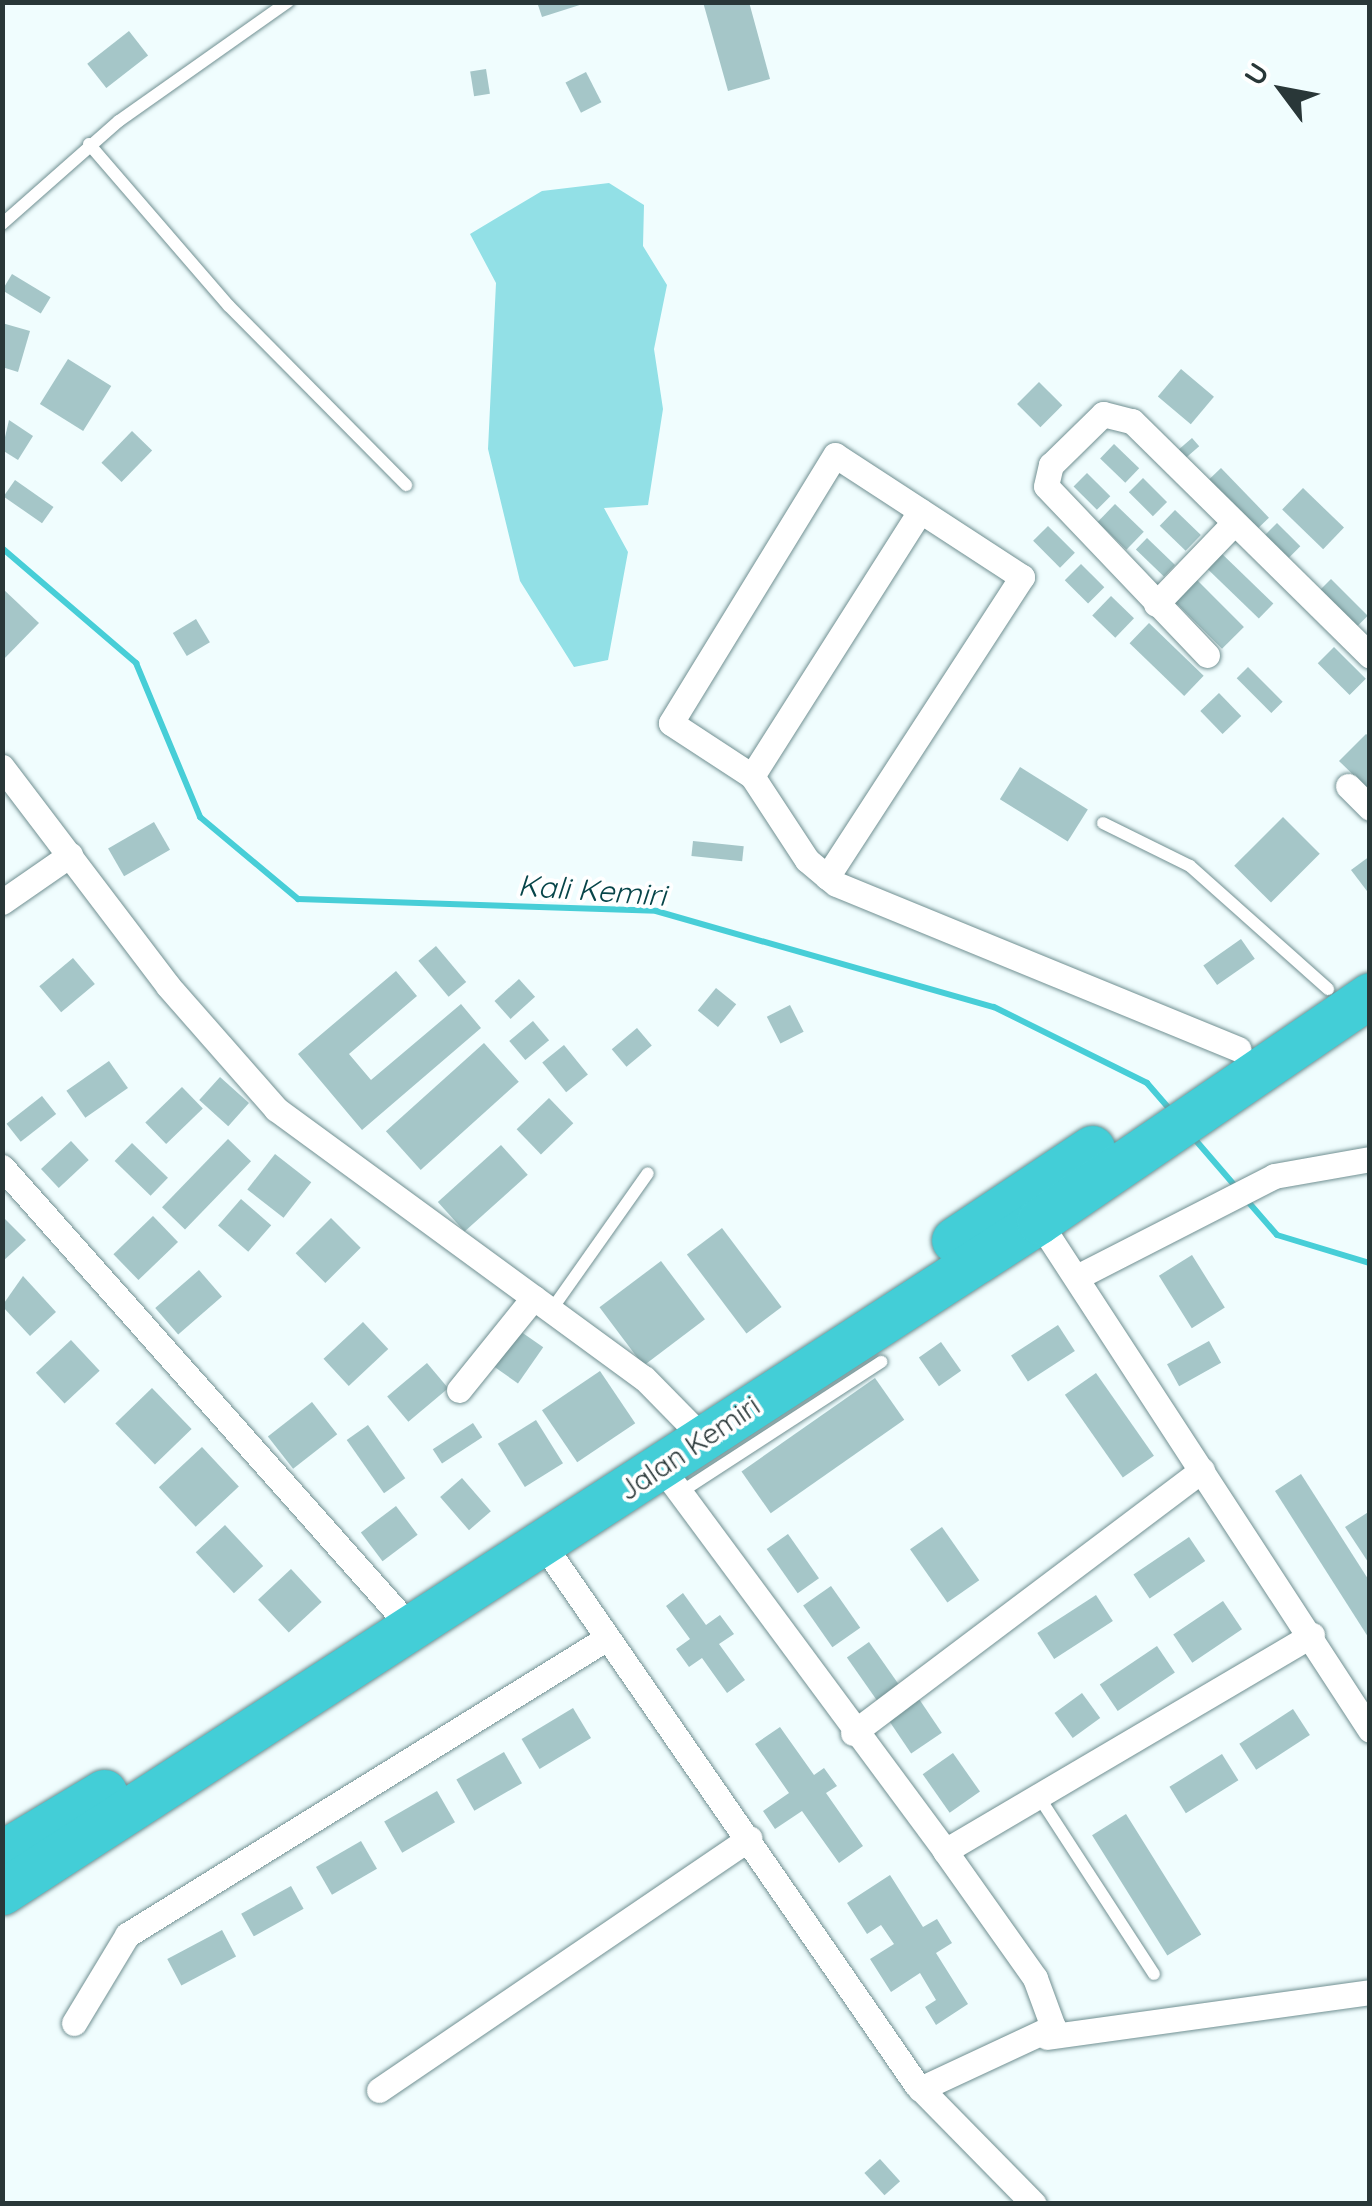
<!DOCTYPE html>
<style>
body{margin:0}
#map{position:relative;width:1372px;height:2206px;overflow:hidden;background:#f0fdfe;font-family:Quicksand,sans-serif}
div>[style]{position:absolute}
[style*='--x']{left:calc(var(--x)*1px);top:calc(var(--y)*1px);width:calc(var(--w)*1px);rotate:calc(var(--a)*1deg)}
.green>*{inset:0;background:#92e0e6}
.stream>*{height:6px;margin:-3px;padding:0 3px;transform-origin:3px;border-radius:3px;background:#47ced7}
.building>*{inset:0;background:#a5c6c8;transform-origin:0 0}
.roads{filter:drop-shadow(0 0 2px #719092) drop-shadow(0 0 2px #719092)}
.lane>*{height:12px;margin:-6px;padding:0 6px;transform-origin:6px;border-radius:6px;background:#fff}
.street>*{height:25px;margin:-12.5px;padding:0 12.5px;transform-origin:12.5px;border-radius:12.5px;background:#fff}
.highway>*{height:45px;margin:-22.5px;padding:0 22.5px;transform-origin:22.5px;border-radius:22.5px;background:#43ced7}
span{translate:-50% -50%;white-space:nowrap;text-align:center;line-height:1.15;-webkit-text-stroke:8px #fff;paint-order:stroke}
.street-label{font-size:28px;color:#293738}
.water-label{font-size:30px;color:#074549;font-style:italic}
.frame{position:absolute;inset:0;border:5px solid #293738;pointer-events:none}
.north{position:absolute;left:1232px;top:40px;width:100px;height:100px;-webkit-text-stroke:8px #fff;paint-order:stroke;rotate:302deg;font-size:28px;font-weight:700;line-height:40px;text-align:center;color:#293738}
.north::after{content:'';display:block;margin:auto;width:35px;height:45px;background:#293738;clip-path:polygon(50% 0,100% 100%,50% 72%,0 100%)}
</style>
<div id="map">
<div class="green">
<i style="clip-path:polygon(609px 183px,644px 205px,643px 246px,667px 285px,654px 349px,663px 409px,648px 505px,604px 508px,628px 552px,608px 660px,574px 667px,520px 581px,488px 449px,496px 283px,470px 234px,542px 191px)"></i>
</div>
<div class="stream">
<i style="--x:2;--y:548;--w:177;--a:40.6"></i>
<i style="--x:136;--y:663;--w:167;--a:67.4"></i>
<i style="--x:200;--y:817;--w:128;--a:39.9"></i>
<i style="--x:298;--y:899;--w:358;--a:1.9"></i>
<i style="--x:656;--y:911;--w:351;--a:15.9"></i>
<i style="--x:994;--y:1007;--w:171;--a:26.4"></i>
<i style="--x:1147;--y:1083;--w:37;--a:49"></i>
<i style="--x:1192;--y:1136;--w:67;--a:49.2"></i>
<i style="--x:1244;--y:1197;--w:50;--a:49"></i>
<i style="--x:1277;--y:1235;--w:97;--a:16.8"></i>
</div>
<div class="building">
<i style="clip-path:polygon(537px 2px,586px 2px,586px 3px,542px 17px)"></i>
<i style="clip-path:polygon(703px 2px,749px 2px,770px 79px,728px 91px)"></i>
<i style="left:129px;top:31px;width:31px;height:53px;rotate:52deg"></i>
<i style="left:486px;top:69px;width:25px;height:16px;rotate:81deg"></i>
<i style="left:586px;top:72px;width:34px;height:23px;rotate:63deg"></i>
<i style="left:12px;top:274px;width:45px;height:19px;rotate:31deg"></i>
<i style="clip-path:polygon(2px 323px,30px 331px,18px 372px,2px 367px)"></i>
<i style="left:68px;top:359px;width:51px;height:53px;rotate:32deg"></i>
<i style="left:1181px;top:369px;width:43px;height:36px;rotate:40deg"></i>
<i style="left:1039px;top:382px;width:33px;height:31px;rotate:45deg"></i>
<i style="clip-path:polygon(9px 420px,33px 436px,18px 460px,2px 450px)"></i>
<i style="left:132px;top:431px;width:28px;height:44px;rotate:44deg"></i>
<i style="left:1192px;top:438px;width:11px;height:21px;rotate:49deg"></i>
<i style="left:1114px;top:444px;width:35px;height:20px;rotate:44deg"></i>
<i style="left:1221px;top:468px;width:69px;height:25px;rotate:46deg"></i>
<i style="left:1087px;top:473px;width:33px;height:19px;rotate:45deg"></i>
<i style="left:1143px;top:478px;width:34px;height:20px;rotate:45deg"></i>
<i style="left:15px;top:480px;width:47px;height:20px;rotate:35deg"></i>
<i style="left:1303px;top:488px;width:57px;height:30px;rotate:44deg"></i>
<i style="left:1115px;top:504px;width:40px;height:25px;rotate:44deg"></i>
<i style="left:1175px;top:510px;width:36px;height:22px;rotate:44deg"></i>
<i style="left:1277px;top:523px;width:33px;height:26px;rotate:45deg"></i>
<i style="left:1048px;top:526px;width:38px;height:21px;rotate:45deg"></i>
<i style="left:1147px;top:538px;width:39px;height:16px;rotate:44deg"></i>
<i style="left:1218px;top:550px;width:77px;height:21px;rotate:44deg"></i>
<i style="left:1081px;top:564px;width:33px;height:23px;rotate:45deg"></i>
<i style="left:1193px;top:576px;width:72px;height:31px;rotate:45deg"></i>
<i style="left:1331px;top:579px;width:52px;height:23px;rotate:45deg"></i>
<i style="clip-path:polygon(2px 588px,39px 623px,2px 661px)"></i>
<i style="left:1111px;top:596px;width:32px;height:27px;rotate:44deg"></i>
<i style="left:196px;top:619px;width:27px;height:27px;rotate:59deg"></i>
<i style="left:1149px;top:623px;width:76px;height:28px;rotate:44deg"></i>
<i style="left:1334px;top:647px;width:45px;height:23px;rotate:45deg"></i>
<i style="left:1248px;top:667px;width:49px;height:16px;rotate:45deg"></i>
<i style="left:1219px;top:693px;width:32px;height:26px;rotate:46deg"></i>
<i style="clip-path:polygon(1366px 734px,1370px 737px,1370px 791px,1339px 761px)"></i>
<i style="left:1020px;top:767px;width:80px;height:38px;rotate:32deg"></i>
<i style="left:1283px;top:817px;width:52px;height:69px;rotate:45deg"></i>
<i style="left:154px;top:822px;width:32px;height:53px;rotate:60deg"></i>
<i style="left:693px;top:841px;width:51px;height:15px;rotate:6deg"></i>
<i style="clip-path:polygon(1370px 856px,1370px 895px,1351px 870px)"></i>
<i style="left:1241px;top:939px;width:24px;height:46px;rotate:55deg"></i>
<i style="left:436px;top:946px;width:47px;height:23px;rotate:50deg"></i>
<i style="left:73px;top:958px;width:34px;height:44px;rotate:50deg"></i>
<i style="clip-path:polygon(396px 971px,417px 996px,349px 1054px,371px 1080px,461px 1004px,481px 1028px,362px 1130px,298px 1054px)"></i>
<i style="left:519px;top:979px;width:24px;height:33px;rotate:48deg"></i>
<i style="left:716px;top:988px;width:26px;height:29px;rotate:39deg"></i>
<i style="left:790px;top:1005px;width:30px;height:26px;rotate:63deg"></i>
<i style="left:533px;top:1021px;width:25px;height:31px;rotate:50deg"></i>
<i style="left:637px;top:1028px;width:23px;height:33px;rotate:50deg"></i>
<i style="left:484px;top:1043px;width:52px;height:132px;rotate:48deg"></i>
<i style="left:564px;top:1045px;width:38px;height:28px;rotate:51deg"></i>
<i style="left:109px;top:1061px;width:33px;height:52px;rotate:55deg"></i>
<i style="left:220px;top:1077px;width:39px;height:31px;rotate:42deg"></i>
<i style="left:182px;top:1087px;width:30px;height:51px;rotate:46deg"></i>
<i style="left:42px;top:1096px;width:23px;height:45px;rotate:52deg"></i>
<i style="left:549px;top:1098px;width:35px;height:45px;rotate:46deg"></i>
<i style="left:228px;top:1139px;width:32px;height:95px;rotate:44deg"></i>
<i style="left:71px;top:1141px;width:26px;height:41px;rotate:47deg"></i>
<i style="left:132px;top:1143px;width:50px;height:25px;rotate:44deg"></i>
<i style="left:501px;top:1145px;width:40px;height:85px;rotate:48deg"></i>
<i style="left:275px;top:1154px;width:46px;height:45px;rotate:38deg"></i>
<i style="left:241px;top:1199px;width:40px;height:35px;rotate:41deg"></i>
<i style="clip-path:polygon(2px 1216px,26px 1240px,2px 1262px)"></i>
<i style="left:153px;top:1216px;width:36px;height:55px;rotate:46deg"></i>
<i style="left:331px;top:1218px;width:42px;height:50px;rotate:45deg"></i>
<i style="left:722px;top:1228px;width:99px;height:44px;rotate:53deg"></i>
<i style="left:1192px;top:1255px;width:62px;height:39px;rotate:58deg"></i>
<i style="left:661px;top:1261px;width:73px;height:77px;rotate:53deg"></i>
<i style="left:199px;top:1270px;width:35px;height:58px;rotate:49deg"></i>
<i style="clip-path:polygon(23px 1276px,56px 1312px,30px 1336px,2px 1306px)"></i>
<i style="left:363px;top:1322px;width:37px;height:54px;rotate:47deg"></i>
<i style="left:1058px;top:1325px;width:31px;height:56px;rotate:57deg"></i>
<i style="left:517px;top:1329px;width:32px;height:44px;rotate:35deg"></i>
<i style="left:71px;top:1340px;width:42px;height:48px;rotate:47deg"></i>
<i style="left:1209px;top:1341px;width:25px;height:48px;rotate:61deg"></i>
<i style="left:941px;top:1342px;width:35px;height:27px;rotate:55deg"></i>
<i style="left:427px;top:1363px;width:33px;height:52px;rotate:50deg"></i>
<i style="left:600px;top:1371px;width:63px;height:70px;rotate:56deg"></i>
<i style="left:1096px;top:1373px;width:101px;height:38px;rotate:55deg"></i>
<i style="left:875px;top:1378px;width:51px;height:163px;rotate:55deg"></i>
<i style="left:152px;top:1388px;width:57px;height:51px;rotate:46deg"></i>
<i style="left:312px;top:1402px;width:41px;height:56px;rotate:52deg"></i>
<i style="left:536px;top:1420px;width:51px;height:45px;rotate:58deg"></i>
<i style="left:473px;top:1423px;width:17px;height:48px;rotate:57deg"></i>
<i style="left:368px;top:1425px;width:65px;height:26px;rotate:55deg"></i>
<i style="left:202px;top:1447px;width:54px;height:59px;rotate:47deg"></i>
<i style="clip-path:polygon(1301px 1474px,1370px 1582px,1370px 1640px,1275px 1491px)"></i>
<i style="left:462px;top:1478px;width:44px;height:29px;rotate:49deg"></i>
<i style="left:396px;top:1506px;width:36px;height:44px;rotate:53deg"></i>
<i style="clip-path:polygon(1370px 1511px,1370px 1565px,1345px 1527px)"></i>
<i style="left:225px;top:1525px;width:56px;height:40px;rotate:47deg"></i>
<i style="left:942px;top:1527px;width:65px;height:39px;rotate:55deg"></i>
<i style="left:788px;top:1534px;width:54px;height:26px;rotate:55deg"></i>
<i style="left:1189px;top:1537px;width:29px;height:67px;rotate:56deg"></i>
<i style="left:291px;top:1569px;width:45px;height:45px;rotate:47deg"></i>
<i style="left:831px;top:1586px;width:51px;height:34px;rotate:55deg"></i>
<i style="clip-path:polygon(683px 1593px,706px 1625px,720px 1615px,734px 1634px,719px 1644px,745px 1680px,727px 1693px,702px 1658px,689px 1667px,676px 1649px,690px 1639px,666px 1606px)"></i>
<i style="left:1096px;top:1595px;width:31px;height:70px;rotate:57deg"></i>
<i style="left:1223px;top:1601px;width:34px;height:60px;rotate:56deg"></i>
<i style="left:869px;top:1642px;width:55px;height:27px;rotate:55deg"></i>
<i style="left:1157px;top:1646px;width:32px;height:69px;rotate:56deg"></i>
<i style="left:915px;top:1693px;width:48px;height:37px;rotate:56deg"></i>
<i style="left:1082px;top:1693px;width:31px;height:34px;rotate:54deg"></i>
<i style="left:573px;top:1708px;width:35px;height:60px;rotate:59deg"></i>
<i style="left:1293px;top:1709px;width:31px;height:64px;rotate:57deg"></i>
<i style="clip-path:polygon(780px 1727px,814px 1775px,824px 1768px,837px 1786px,826px 1793px,863px 1846px,839px 1863px,802px 1811px,775px 1829px,763px 1811px,789px 1793px,755px 1744px)"></i>
<i style="left:504px;top:1752px;width:36px;height:55px;rotate:60deg"></i>
<i style="left:953px;top:1753px;width:47px;height:37px;rotate:55deg"></i>
<i style="left:1222px;top:1754px;width:31px;height:62px;rotate:58deg"></i>
<i style="left:437px;top:1791px;width:36px;height:61px;rotate:60deg"></i>
<i style="left:1126px;top:1814px;width:142px;height:40px;rotate:58deg"></i>
<i style="left:361px;top:1841px;width:32px;height:52px;rotate:60deg"></i>
<i style="clip-path:polygon(890px 1875px,923px 1927px,937px 1919px,952px 1943px,936px 1953px,968px 2004px,936px 2025px,925px 2007px,936px 2000px,920px 1973px,891px 1992px,870px 1959px,894px 1944px,881px 1925px,867px 1934px,847px 1903px)"></i>
<i style="left:291px;top:1886px;width:26px;height:57px;rotate:61deg"></i>
<i style="left:222px;top:1930px;width:30px;height:62px;rotate:62deg"></i>
<i style="left:880px;top:2159px;width:30px;height:21px;rotate:48deg"></i>
</div>
<div class="roads">
<div class="lane">
<i style="--x:89;--y:144;--w:214;--a:49.2"></i>
<i style="--x:229;--y:306;--w:252;--a:45.3"></i>
<i style="--x:2;--y:224;--w:156;--a:-41.4"></i>
<i style="--x:119;--y:121;--w:207;--a:-35.2"></i>
<i style="--x:1103;--y:823;--w:97;--a:26.3"></i>
<i style="--x:1190;--y:866;--w:185;--a:41.7"></i>
<i style="--x:552;--y:1309;--w:166;--a:-54.8"></i>
<i style="--x:681;--y:1492;--w:239;--a:-33"></i>
<i style="--x:1039;--y:1797;--w:211;--a:57"></i>
</div>
<div class="street">
<i style="--x:1156;--y:604;--w:111;--a:-46.1"></i>
<i style="--x:1207;--y:655;--w:233;--a:-133.6"></i>
<i style="--x:1046;--y:486;--w:22;--a:-77"></i>
<i style="--x:1051;--y:465;--w:73;--a:-44.4"></i>
<i style="--x:1103;--y:414;--w:30;--a:14"></i>
<i style="--x:1132;--y:421;--w:334;--a:44.6"></i>
<i style="--x:2;--y:767;--w:275;--a:52.8"></i>
<i style="--x:168;--y:986;--w:164;--a:48.7"></i>
<i style="--x:276;--y:1109;--w:456;--a:36.2"></i>
<i style="--x:644;--y:1378;--w:86;--a:45.5"></i>
<i style="--x:752;--y:776;--w:314;--a:-57.6"></i>
<i style="--x:1348;--y:786;--w:31;--a:45"></i>
<i style="--x:827;--y:877;--w:358;--a:-57"></i>
<i style="--x:1022;--y:577;--w:223;--a:-146.9"></i>
<i style="--x:835;--y:455;--w:314;--a:121.5"></i>
<i style="--x:671;--y:723;--w:97;--a:33.2"></i>
<i style="--x:752;--y:776;--w:100;--a:56.8"></i>
<i style="--x:807;--y:860;--w:26;--a:40"></i>
<i style="--x:827;--y:877;--w:11;--a:38"></i>
<i style="--x:836;--y:884;--w:435;--a:22.3"></i>
<i style="--x:2;--y:902;--w:83;--a:-34.7"></i>
<i style="--x:2;--y:1167;--w:619;--a:48.4"></i>
<i style="--x:1032;--y:1211;--w:619;--a:56.93"></i>
<i style="--x:1077;--y:1277;--w:221;--a:-27.1"></i>
<i style="--x:1274;--y:1176;--w:97;--a:-10"></i>
<i style="--x:459;--y:1390;--w:119;--a:-51.1"></i>
<i style="--x:662;--y:1468;--w:476;--a:53.5"></i>
<i style="--x:945;--y:1851;--w:426;--a:-30.5"></i>
<i style="--x:543;--y:1544;--w:656;--a:55.37"></i>
<i style="--x:916;--y:2084;--w:168;--a:45.5"></i>
<i style="--x:853;--y:1733;--w:437;--a:-37"></i>
<i style="--x:74;--y:2023;--w:103;--a:-58.9"></i>
<i style="--x:127;--y:1935;--w:564;--a:-31.75"></i>
<i style="--x:1047;--y:2037;--w:326;--a:-7.9"></i>
<i style="--x:920;--y:2089;--w:147;--a:-25"></i>
<i style="--x:1053;--y:2027;--w:52;--a:-110.2"></i>
<i style="--x:1035;--y:1978;--w:156;--a:-125.3"></i>
<i style="--x:379;--y:2090;--w:448;--a:-34.2"></i>
</div>
<div class="highway">
<i style="--x:954;--y:1240;--w:166;--a:-33.7"></i>
<i style="--x:2;--y:1853;--w:119;--a:-30.9"></i>
<i style="--x:2;--y:1892;--w:1235;--a:-32.91"></i>
<i style="--x:1039;--y:1221;--w:401;--a:-34.3"></i>
</div>
</div>
<div class="street-label">
<span style="left:689px;top:1448px;rotate:-34deg">Jalan Kemiri</span>
</div>
<div class="water-label">
<span style="left:592px;top:890px;rotate:4deg">Kali Kemiri</span>
</div>
<div class="frame"></div>
<div class="north">U</div>
</div>
